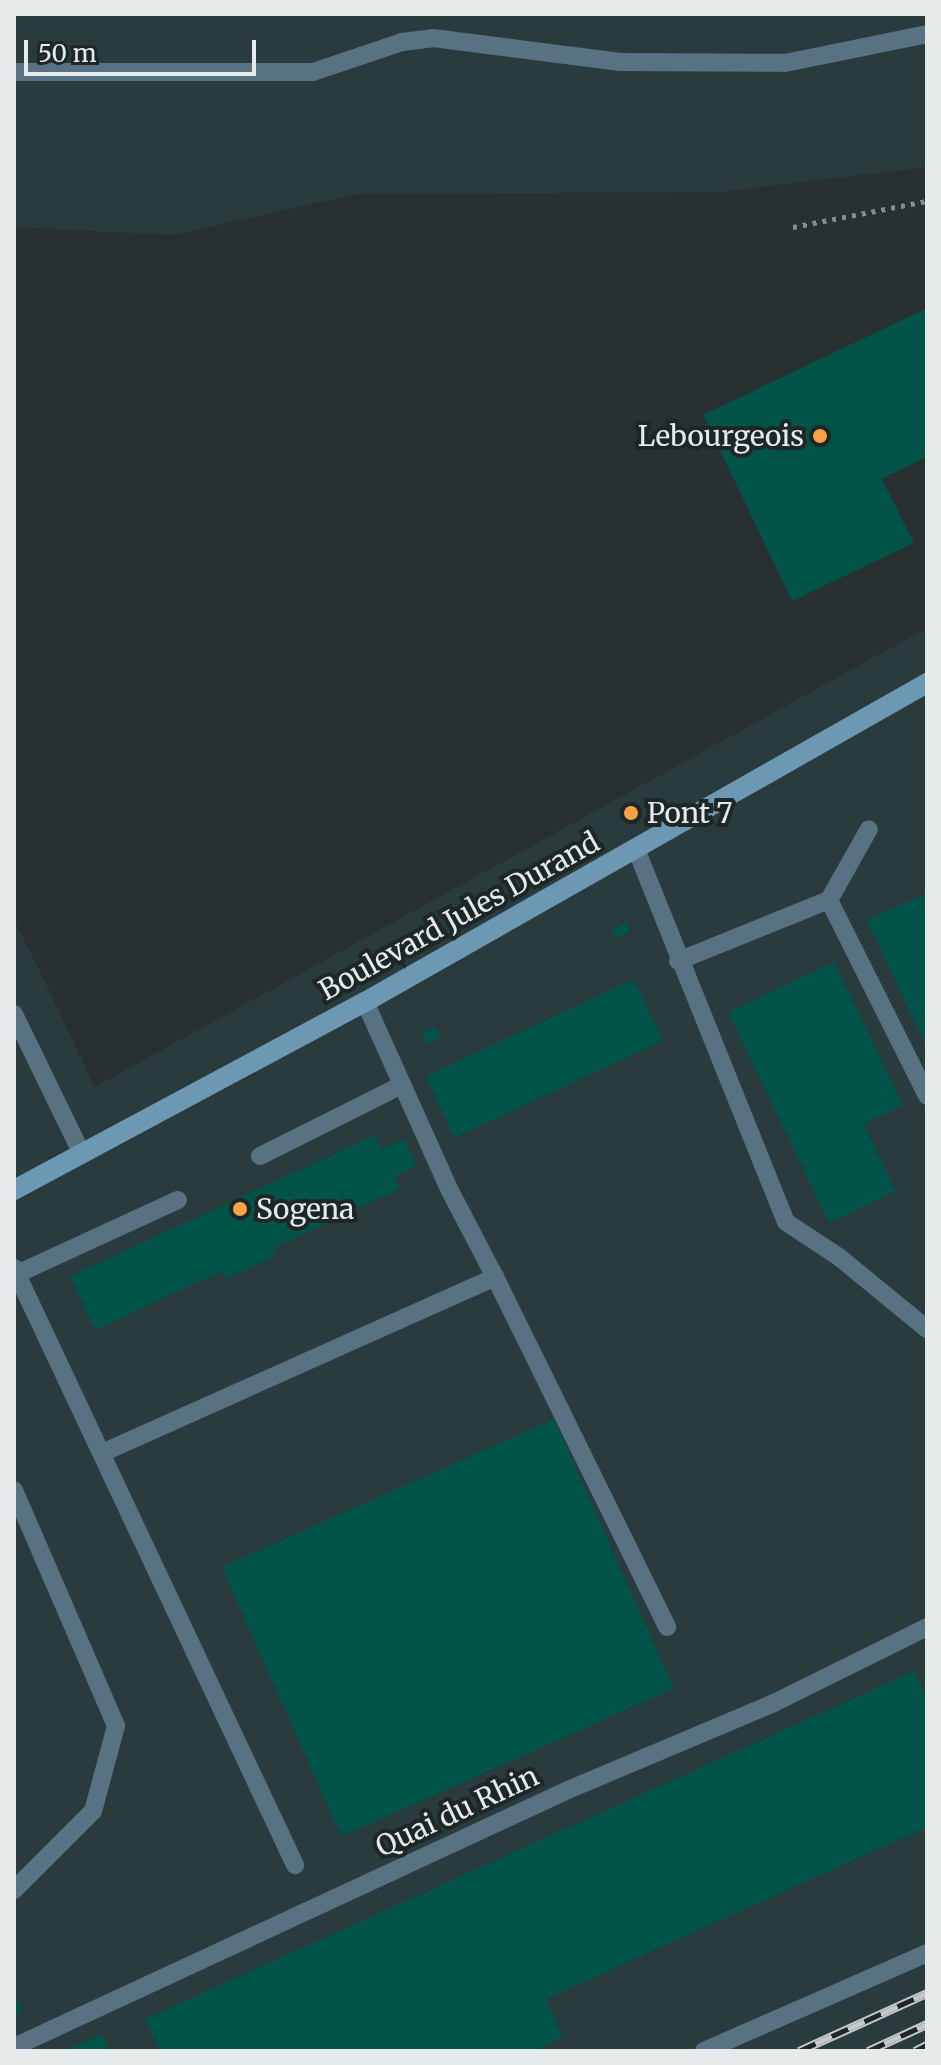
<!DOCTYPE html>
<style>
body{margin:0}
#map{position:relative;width:941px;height:2065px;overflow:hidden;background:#283031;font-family:Merriweather,serif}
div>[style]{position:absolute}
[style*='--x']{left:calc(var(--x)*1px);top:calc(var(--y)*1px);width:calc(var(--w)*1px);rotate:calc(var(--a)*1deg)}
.built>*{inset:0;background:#2a3b3d}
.building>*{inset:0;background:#025348;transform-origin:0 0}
.path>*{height:5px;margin-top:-2.5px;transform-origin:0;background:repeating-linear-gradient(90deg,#868d8e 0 4px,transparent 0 10px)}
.lane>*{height:18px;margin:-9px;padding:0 9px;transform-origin:9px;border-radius:9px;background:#587283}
.secondary>*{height:20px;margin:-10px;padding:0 10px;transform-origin:10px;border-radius:10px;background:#6d98b3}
.rail>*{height:9px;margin-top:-4.5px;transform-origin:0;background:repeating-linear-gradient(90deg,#1e2627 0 18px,#c3c8c9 0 36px);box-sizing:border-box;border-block:2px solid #c3c8c9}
.dots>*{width:22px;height:22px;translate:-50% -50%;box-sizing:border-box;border:4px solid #1e2627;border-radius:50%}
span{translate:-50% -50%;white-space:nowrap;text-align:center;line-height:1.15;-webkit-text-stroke:8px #1e2627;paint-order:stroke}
.poi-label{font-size:28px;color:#e5eaeb}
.right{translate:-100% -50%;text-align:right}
.left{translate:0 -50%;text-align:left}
.street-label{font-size:28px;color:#e5eaeb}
.frame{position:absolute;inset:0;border:16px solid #e5eaeb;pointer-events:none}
.scale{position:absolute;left:24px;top:40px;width:232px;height:36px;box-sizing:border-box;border:4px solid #e5eaeb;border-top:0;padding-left:10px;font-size:24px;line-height:28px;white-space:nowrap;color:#e5eaeb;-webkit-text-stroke:6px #1e2627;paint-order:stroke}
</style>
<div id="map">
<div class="built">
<i style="clip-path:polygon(14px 14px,927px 14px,927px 167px,721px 192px,356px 194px,173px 235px,14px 227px)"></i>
<i style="clip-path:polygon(927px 628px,927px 2051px,14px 2051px,14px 918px,95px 1087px)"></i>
</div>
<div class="building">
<i style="clip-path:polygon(927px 308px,927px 457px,882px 479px,914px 543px,792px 601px,703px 415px)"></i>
<i style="clip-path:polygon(927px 893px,927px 1048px,867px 920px)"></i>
<i style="left:626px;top:922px;width:10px;height:16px;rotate:61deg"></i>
<i style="clip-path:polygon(834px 962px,903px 1105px,864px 1124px,896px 1191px,829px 1223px,728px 1012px)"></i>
<i style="left:634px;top:979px;width:68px;height:230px;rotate:65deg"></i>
<i style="left:435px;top:1026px;width:12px;height:16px;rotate:59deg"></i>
<i style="clip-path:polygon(375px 1135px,382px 1149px,404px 1139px,417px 1166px,394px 1177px,400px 1189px,273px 1248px,276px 1256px,225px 1279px,222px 1271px,95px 1330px,70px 1276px)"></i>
<i style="left:554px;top:1419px;width:295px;height:364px;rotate:66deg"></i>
<i style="clip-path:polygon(914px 1671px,927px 1700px,927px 1827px,546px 1999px,563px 2037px,533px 2051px,160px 2051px,145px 2019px)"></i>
<i style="clip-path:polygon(14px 1995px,22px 2012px,14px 2016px)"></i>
<i style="clip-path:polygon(102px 2034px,109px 2051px,62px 2051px)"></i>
</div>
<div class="path">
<i style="--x:793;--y:227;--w:136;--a:-11"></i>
</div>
<div class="lane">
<i style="--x:14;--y:72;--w:299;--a:0"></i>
<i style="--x:313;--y:72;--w:94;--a:-18.6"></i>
<i style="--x:402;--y:42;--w:31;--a:-7"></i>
<i style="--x:433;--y:38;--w:189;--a:7.3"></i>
<i style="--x:620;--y:62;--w:165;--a:0.3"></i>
<i style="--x:785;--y:63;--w:145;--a:-11.5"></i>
<i style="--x:636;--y:849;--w:402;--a:68.1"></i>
<i style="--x:786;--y:1222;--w:64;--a:33.4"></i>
<i style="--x:839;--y:1257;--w:114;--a:39.3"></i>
<i style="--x:829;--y:900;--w:81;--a:-60.6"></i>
<i style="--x:678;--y:961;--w:163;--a:-22"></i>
<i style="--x:829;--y:900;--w:219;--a:63.4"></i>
<i style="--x:14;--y:1014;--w:156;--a:64.1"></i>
<i style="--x:260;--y:1156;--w:159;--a:-26.6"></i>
<i style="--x:14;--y:1268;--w:660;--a:64.79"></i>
<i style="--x:17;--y:1274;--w:177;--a:-24.7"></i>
<i style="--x:495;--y:1277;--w:390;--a:63.8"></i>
<i style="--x:102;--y:1453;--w:431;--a:-24.1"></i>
<i style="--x:495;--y:1277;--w:97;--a:-117.6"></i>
<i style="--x:450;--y:1191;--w:207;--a:-114.2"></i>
<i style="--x:14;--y:1490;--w:257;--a:66.6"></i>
<i style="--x:116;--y:1726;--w:88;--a:105.1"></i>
<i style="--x:93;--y:1811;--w:112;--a:135"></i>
<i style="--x:14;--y:2047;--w:611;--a:-24.89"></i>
<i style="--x:568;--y:1790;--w:224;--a:-22.9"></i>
<i style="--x:774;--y:1703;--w:171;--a:-26.4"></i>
<i style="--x:704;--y:2051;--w:244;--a:-23.7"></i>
</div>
<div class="secondary">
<i style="--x:14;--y:1190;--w:398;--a:-28.2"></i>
<i style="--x:365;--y:1002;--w:646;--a:-29.58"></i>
</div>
<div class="rail">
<i style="--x:799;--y:2051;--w:141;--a:-24.4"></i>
<i style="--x:868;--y:2051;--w:65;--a:-24.6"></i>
<i style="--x:915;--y:2051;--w:13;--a:-27"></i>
</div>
<div class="dots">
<i style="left:820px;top:436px;background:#f7a148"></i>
<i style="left:631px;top:813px;background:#f7a148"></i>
<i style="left:240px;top:1209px;background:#f7a148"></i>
</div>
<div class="poi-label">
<span class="right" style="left:804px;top:436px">Lebourgeois</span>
<span class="left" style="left:647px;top:813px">Pont 7</span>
<span class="left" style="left:256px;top:1209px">Sogena</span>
</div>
<div class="street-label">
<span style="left:459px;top:916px;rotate:-29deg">Boulevard Jules Durand</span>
<span style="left:457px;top:1811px;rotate:-25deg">Quai du Rhin</span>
</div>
<div class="frame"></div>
<div class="scale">50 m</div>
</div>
